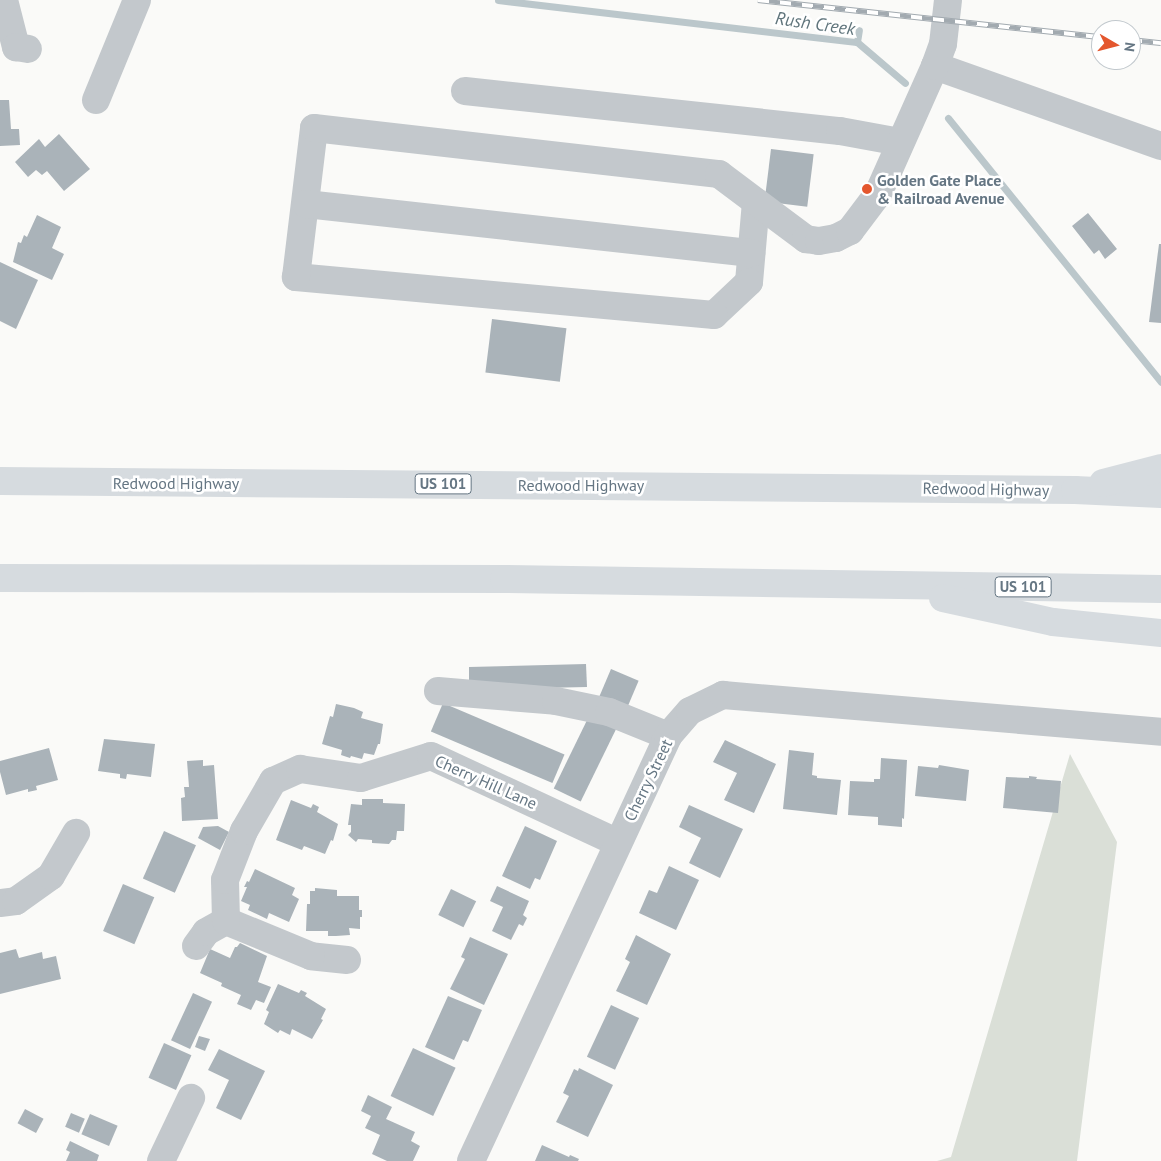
<!DOCTYPE html>
<style>
body{margin:0}
#map{position:relative;width:1161px;height:1161px;overflow:hidden;background:#fafaf8;font-family:"PT Sans",sans-serif}
div>[style]{position:absolute}
[style*='--x']{left:calc(var(--x)*1px);top:calc(var(--y)*1px);width:calc(var(--w)*1px);rotate:calc(var(--a)*1deg)}
.green>*{inset:0;background:#dadfd7}
.stream>*{height:7px;margin:-3.5px;padding:0 3.5px;transform-origin:3.5px;border-radius:3.5px;background:#bbc7cb}
.building>*{inset:0;background:#aab3b9;transform-origin:0 0}
.minor>*{height:28px;margin:-14px;padding:0 14px;transform-origin:14px;border-radius:14px;background:#c3c8cc}
.highway>*{height:28px;margin:-14px;padding:0 14px;transform-origin:14px;border-radius:14px;background:#d6dbdf}
.rail>*{height:5.5px;margin-top:-2.75px;transform-origin:0;background:repeating-linear-gradient(90deg,#fff 0 11px,#a2aab0 0 22px);box-sizing:border-box;border-block:1px solid #a2aab0}
.dots>*{width:14px;height:14px;translate:-50% -50%;box-sizing:border-box;border:2px solid #fff;border-radius:50%}
span{translate:-50% -50%;white-space:nowrap;text-align:center;line-height:1.15;-webkit-text-stroke:5px #fff;paint-order:stroke}
.shield-label span{padding:1px 4px;background:#fff;border:1px solid;border-radius:4px;-webkit-text-stroke-width:0}
.shield-label{font-size:15px;color:#657683;font-weight:700}
.poi-label{font-size:16px;color:#657683;font-weight:700}
.left{translate:0 -50%;text-align:left}
.street-label{font-size:16px;color:#657683}
.water-label{font-size:18px;color:#60757c;font-style:italic}
.north{position:absolute;left:1091px;top:20px;width:50px;height:50px;box-sizing:border-box;background:#fff;border:1px solid #c1c8cd;border-radius:50%;rotate:98deg;font-size:14px;font-weight:700;line-height:20px;text-align:center;color:#657683}
.north::after{content:'';display:block;margin:auto;width:18px;height:22px;background:#e4572e;clip-path:polygon(50% 0,100% 100%,50% 72%,0 100%)}
</style>
<div id="map">
<div class="green">
<i style="clip-path:polygon(1070px 754px,1117px 842px,1077px 1161px,937px 1161px,951px 1157px)"></i>
</div>
<div class="stream">
<i style="--x:498;--y:0;--w:361;--a:6.7"></i>
<i style="--x:857;--y:42;--w:63;--a:40.5"></i>
<i style="--x:857;--y:42;--w:12;--a:-81"></i>
<i style="--x:948;--y:118;--w:339;--a:51.1"></i>
</div>
<div class="building">
<i style="clip-path:polygon(0 100px,9px 100px,11px 129px,19px 129px,20px 145px,0 146px)"></i>
<i style="clip-path:polygon(59px 134px,90px 169px,64px 191px,47px 171px,42px 175px,36px 170px,28px 177px,15px 162px,39px 139px,45px 147px)"></i>
<i style="left:771px;top:149px;width:43px;height:53px;rotate:7deg"></i>
<i style="clip-path:polygon(1088px 213px,1117px 249px,1105px 259px,1099px 250px,1094px 254px,1072px 226px)"></i>
<i style="clip-path:polygon(37px 215px,61px 227px,52px 248px,64px 254px,52px 280px,13px 262px,18px 242px,21px 243px,24px 235px,27px 237px)"></i>
<i style="clip-path:polygon(1159px 244px,1161px 244px,1161px 323px,1149px 322px)"></i>
<i style="clip-path:polygon(0 262px,38px 280px,16px 329px,0 321px)"></i>
<i style="left:492px;top:319px;width:75px;height:54px;rotate:7deg"></i>
<i style="clip-path:polygon(586px 664px,587px 687px,490px 689px,469px 684px,469px 667px)"></i>
<i style="left:611px;top:669px;width:30px;height:35px;rotate:23deg"></i>
<i style="left:443px;top:703px;width:132px;height:31px;rotate:23deg"></i>
<i style="clip-path:polygon(336px 704px,354px 708px,363px 712px,361px 718px,383px 724px,380px 744px,378px 744px,374px 755px,364px 753px,362px 759px,351px 756px,350px 758px,341px 755px,342px 750px,322px 744px,330px 716px,333px 717px)"></i>
<i style="left:591px;top:712px;width:30px;height:85px;rotate:26deg"></i>
<i style="clip-path:polygon(104px 739px,155px 744px,151px 777px,127px 774px,126px 779px,120px 778px,120px 774px,98px 771px)"></i>
<i style="clip-path:polygon(725px 740px,776px 764px,754px 813px,724px 800px,737px 773px,713px 762px)"></i>
<i style="clip-path:polygon(49px 748px,58px 780px,36px 786px,37px 790px,28px 792px,28px 789px,6px 795px,0 772px,0 761px)"></i>
<i style="clip-path:polygon(789px 750px,814px 753px,812px 775px,817px 776px,817px 778px,841px 780px,837px 815px,783px 809px)"></i>
<i style="clip-path:polygon(881px 758px,907px 760px,904px 819px,902px 818px,902px 827px,878px 825px,878px 817px,848px 815px,850px 781px,874px 782px,874px 779px,880px 779px)"></i>
<i style="clip-path:polygon(203px 760px,203px 766px,214px 765px,218px 819px,182px 821px,181px 798px,185px 797px,184px 787px,189px 787px,187px 761px)"></i>
<i style="clip-path:polygon(939px 765px,969px 770px,966px 801px,915px 796px,918px 766px,938px 768px)"></i>
<i style="clip-path:polygon(1029px 776px,1037px 777px,1036px 779px,1061px 781px,1058px 813px,1003px 808px,1006px 777px,1029px 778px)"></i>
<i style="clip-path:polygon(362px 799px,383px 799px,383px 803px,405px 804px,404px 831px,397px 831px,396px 840px,392px 840px,389px 844px,372px 843px,372px 840px,358px 839px,356px 842px,348px 835px,351px 832px,351px 825px,348px 825px,351px 804px,362px 805px)"></i>
<i style="clip-path:polygon(291px 800px,311px 808px,313px 804px,319px 807px,317px 812px,338px 824px,333px 841px,331px 840px,325px 854px,304px 846px,302px 850px,276px 840px)"></i>
<i style="clip-path:polygon(689px 805px,743px 829px,720px 878px,689px 863px,701px 838px,679px 827px)"></i>
<i style="clip-path:polygon(218px 826px,229px 832px,220px 850px,198px 838px,203px 827px)"></i>
<i style="clip-path:polygon(525px 826px,557px 841px,540px 880px,535px 878px,530px 889px,502px 876px)"></i>
<i style="left:164px;top:831px;width:35px;height:52px;rotate:24deg"></i>
<i style="clip-path:polygon(669px 866px,699px 880px,676px 930px,639px 913px,649px 890px,657px 893px)"></i>
<i style="clip-path:polygon(255px 869px,295px 888px,292px 895px,299px 899px,289px 922px,269px 913px,267px 919px,248px 910px,250px 905px,241px 901px,247px 887px,244px 887px,247px 881px,249px 882px)"></i>
<i style="left:123px;top:884px;width:34px;height:51px;rotate:23deg"></i>
<i style="clip-path:polygon(497px 886px,529px 901px,523px 915px,527px 918px,523px 926px,519px 924px,511px 940px,492px 931px,503px 907px,490px 901px)"></i>
<i style="clip-path:polygon(315px 888px,337px 890px,337px 896px,359px 896px,359px 910px,362px 910px,362px 917px,360px 917px,360px 929px,349px 928px,350px 935px,336px 936px,328px 936px,328px 931px,306px 931px,307px 904px,310px 904px,310px 891px,315px 891px)"></i>
<i style="left:451px;top:889px;width:28px;height:29px;rotate:26deg"></i>
<i style="clip-path:polygon(636px 935px,671px 954px,647px 1005px,616px 991px,630px 962px,625px 959px)"></i>
<i style="clip-path:polygon(470px 937px,508px 954px,484px 1005px,450px 989px,465px 959px,461px 957px)"></i>
<i style="clip-path:polygon(240px 943px,267px 956px,258px 982px,271px 987px,264px 1003px,256px 1000px,251px 1010px,237px 1004px,241px 995px,221px 986px,222px 983px,200px 973px,210px 949px,230px 958px,235px 947px,237px 947px)"></i>
<i style="clip-path:polygon(16px 949px,19px 958px,42px 952px,43px 959px,56px 956px,61px 979px,0 994px,0 953px)"></i>
<i style="clip-path:polygon(278px 984px,299px 993px,301px 990px,307px 993px,305px 996px,326px 1009px,321px 1019px,323px 1020px,312px 1039px,292px 1029px,290px 1035px,280px 1030px,278px 1033px,264px 1024px,269px 1012px,266px 1010px)"></i>
<i style="left:193px;top:993px;width:21px;height:52px;rotate:25deg"></i>
<i style="clip-path:polygon(448px 996px,482px 1010px,468px 1042px,463px 1040px,454px 1060px,425px 1047px)"></i>
<i style="left:611px;top:1005px;width:31px;height:57px;rotate:25deg"></i>
<i style="clip-path:polygon(199px 1036px,210px 1039px,205px 1051px,195px 1047px)"></i>
<i style="left:164px;top:1043px;width:30px;height:38px;rotate:24deg"></i>
<i style="left:413px;top:1048px;width:47px;height:53px;rotate:25deg"></i>
<i style="clip-path:polygon(219px 1049px,265px 1071px,241px 1120px,216px 1108px,229px 1080px,208px 1070px)"></i>
<i style="clip-path:polygon(579px 1068px,613px 1085px,588px 1137px,556px 1122px,569px 1096px,563px 1093px,574px 1069px,578px 1071px)"></i>
<i style="clip-path:polygon(368px 1095px,392px 1107px,386px 1119px,415px 1132px,411px 1141px,420px 1146px,413px 1161px,387px 1161px,372px 1154px,380px 1135px,365px 1128px,371px 1116px,361px 1111px)"></i>
<i style="left:25px;top:1109px;width:21px;height:16px;rotate:28deg"></i>
<i style="left:71px;top:1113px;width:15px;height:15px;rotate:23deg"></i>
<i style="left:90px;top:1114px;width:30px;height:22px;rotate:23deg"></i>
<i style="clip-path:polygon(70px 1141px,99px 1155px,97px 1161px,66px 1161px,70px 1152px,66px 1150px)"></i>
<i style="clip-path:polygon(542px 1145px,569px 1157px,570px 1155px,579px 1159px,578px 1161px,535px 1161px)"></i>
</div>
<div class="minor">
<i style="--x:4;--y:0;--w:49;--a:75.7"></i>
<i style="--x:16;--y:47;--w:12;--a:9"></i>
<i style="--x:935;--y:66;--w:240;--a:19.5"></i>
<i style="--x:465;--y:91;--w:377;--a:6.1"></i>
<i style="--x:840;--y:131;--w:61;--a:10.4"></i>
<i style="--x:96;--y:100;--w:108;--a:-67.7"></i>
<i style="--x:756;--y:202;--w:80;--a:95"></i>
<i style="--x:749;--y:282;--w:48;--a:136.7"></i>
<i style="--x:714;--y:315;--w:420;--a:-174.8"></i>
<i style="--x:296;--y:277;--w:150;--a:-83.1"></i>
<i style="--x:314;--y:128;--w:408;--a:6.5"></i>
<i style="--x:719;--y:174;--w:109;--a:36.8"></i>
<i style="--x:806;--y:239;--w:13;--a:9"></i>
<i style="--x:819;--y:241;--w:17;--a:-10"></i>
<i style="--x:836;--y:238;--w:16;--a:-27"></i>
<i style="--x:850;--y:231;--w:46;--a:-52.9"></i>
<i style="--x:878;--y:194;--w:140;--a:-66"></i>
<i style="--x:935;--y:66;--w:23;--a:-70"></i>
<i style="--x:943;--y:44;--w:44;--a:-83.5"></i>
<i style="--x:306;--y:204;--w:448;--a:6.3"></i>
<i style="--x:438;--y:691;--w:118;--a:4.8"></i>
<i style="--x:556;--y:701;--w:54;--a:11.7"></i>
<i style="--x:609;--y:712;--w:64;--a:22.1"></i>
<i style="--x:0;--y:903;--w:16;--a:-7"></i>
<i style="--x:16;--y:901;--w:43;--a:-35.5"></i>
<i style="--x:51;--y:876;--w:50;--a:-59.8"></i>
<i style="--x:196;--y:946;--w:17;--a:-54"></i>
<i style="--x:206;--y:932;--w:23;--a:-29"></i>
<i style="--x:347;--y:960;--w:36;--a:-174"></i>
<i style="--x:311;--y:956;--w:92;--a:-157.6"></i>
<i style="--x:226;--y:921;--w:41;--a:-91.4"></i>
<i style="--x:225;--y:880;--w:53;--a:-68.8"></i>
<i style="--x:244;--y:831;--w:58;--a:-59.9"></i>
<i style="--x:273;--y:781;--w:30;--a:-24"></i>
<i style="--x:300;--y:769;--w:62;--a:8.4"></i>
<i style="--x:361;--y:778;--w:73;--a:-17.4"></i>
<i style="--x:431;--y:756;--w:206;--a:24.9"></i>
<i style="--x:161;--y:1161;--w:70;--a:-64.5"></i>
<i style="--x:471;--y:1161;--w:468;--a:-65.1"></i>
<i style="--x:668;--y:736;--w:33;--a:-49"></i>
<i style="--x:690;--y:711;--w:37;--a:-26"></i>
<i style="--x:723;--y:695;--w:440;--a:4.8"></i>
</div>
<div class="highway">
<i style="--x:0;--y:481;--w:1075;--a:0.48"></i>
<i style="--x:1075;--y:490;--w:86;--a:2.7"></i>
<i style="--x:1103;--y:483;--w:60;--a:-14.5"></i>
<i style="--x:0;--y:578;--w:504;--a:0.11"></i>
<i style="--x:504;--y:579;--w:657;--a:0.87"></i>
<i style="--x:943;--y:598;--w:113;--a:12.3"></i>
<i style="--x:1053;--y:622;--w:109;--a:5.8"></i>
</div>
<div class="rail">
<i style="--x:758;--y:0;--w:345;--a:6.2"></i>
<i style="--x:1131;--y:40;--w:30;--a:6"></i>
</div>
<div class="dots">
<i style="left:867px;top:189px;background:#e4572e"></i>
</div>
<div class="shield-label">
<span style="left:443px;top:484px">US 101</span>
<span style="left:1023px;top:587px">US 101</span>
</div>
<div class="poi-label">
<span class="left" style="left:877px;top:189px">Golden Gate Place<br>&amp; Railroad Avenue</span>
</div>
<div class="street-label">
<span style="left:176px;top:483px">Redwood Highway</span>
<span style="left:581px;top:485px">Redwood Highway</span>
<span style="left:986px;top:489px;rotate:1deg">Redwood Highway</span>
<span style="left:648px;top:780px;rotate:-64deg">Cherry Street</span>
<span style="left:486px;top:782px;rotate:24deg">Cherry Hill Lane</span>
</div>
<div class="water-label">
<span style="left:815px;top:24px;rotate:8deg">Rush Creek</span>
</div>
<div class="north">N</div>
</div>
